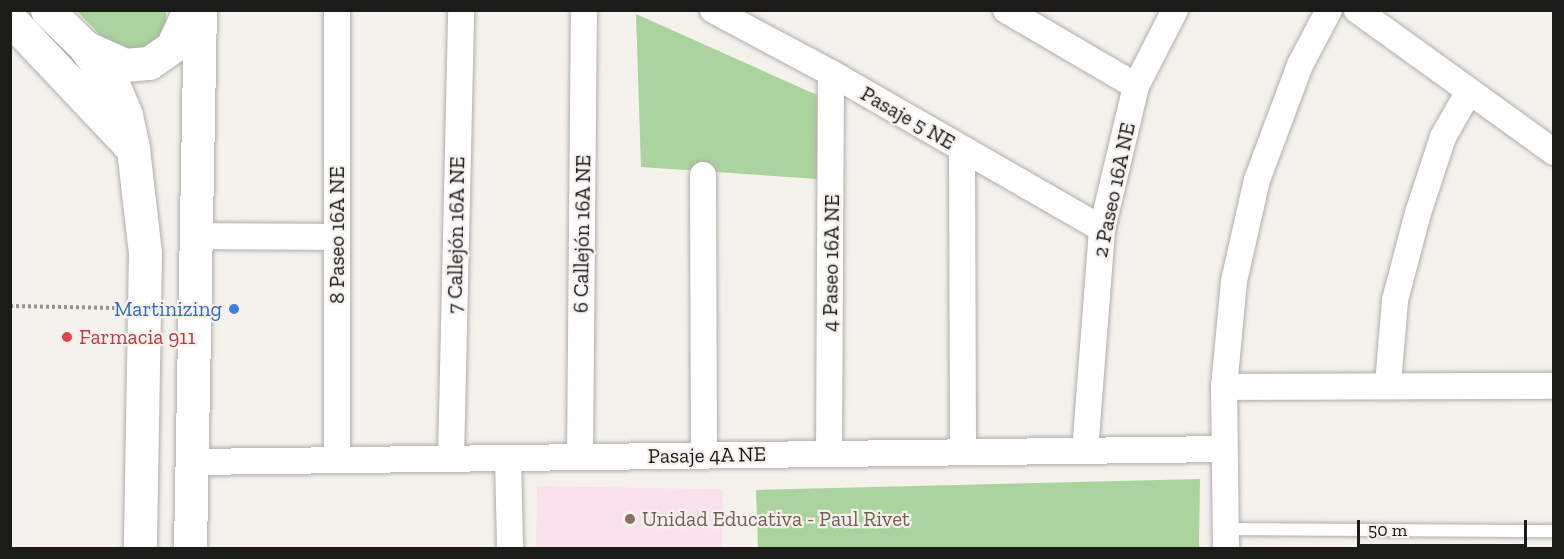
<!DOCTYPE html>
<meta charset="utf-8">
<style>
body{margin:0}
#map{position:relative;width:1564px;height:559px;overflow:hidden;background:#f5f2ee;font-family:"Zilla Slab",serif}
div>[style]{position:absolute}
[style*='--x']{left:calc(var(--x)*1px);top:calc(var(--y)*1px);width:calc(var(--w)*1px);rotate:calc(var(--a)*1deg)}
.education>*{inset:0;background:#f9e1ec;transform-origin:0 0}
.green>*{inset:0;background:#aad39d}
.path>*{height:4px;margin-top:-2px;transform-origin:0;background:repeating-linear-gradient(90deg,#959390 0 3px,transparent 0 6px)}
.roads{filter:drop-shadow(0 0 2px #b0aeaa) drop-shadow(0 0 2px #b0aeaa)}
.lane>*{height:12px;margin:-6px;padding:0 6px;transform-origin:6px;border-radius:6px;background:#fff}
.street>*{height:26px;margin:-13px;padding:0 13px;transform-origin:13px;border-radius:13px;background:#fff}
.secondary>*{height:33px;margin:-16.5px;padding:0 16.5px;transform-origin:16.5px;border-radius:16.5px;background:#fff}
.dots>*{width:16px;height:16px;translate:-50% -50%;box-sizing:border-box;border:3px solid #f5f2ee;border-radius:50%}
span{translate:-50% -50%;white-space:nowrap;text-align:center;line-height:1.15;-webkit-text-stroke:4.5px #f5f2ee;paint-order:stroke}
.street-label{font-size:21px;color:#1b1b19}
.shop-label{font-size:21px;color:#366cbe}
.right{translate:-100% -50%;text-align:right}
.health-label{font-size:21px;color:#be3a42}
.left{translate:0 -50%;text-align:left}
.education-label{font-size:21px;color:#785e54}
.frame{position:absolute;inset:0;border:12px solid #1b1b19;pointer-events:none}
.scale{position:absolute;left:1357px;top:520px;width:170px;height:27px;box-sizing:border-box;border:3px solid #1b1b19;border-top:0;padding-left:8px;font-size:18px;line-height:21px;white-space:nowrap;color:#1b1b19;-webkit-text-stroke:4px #f5f2ee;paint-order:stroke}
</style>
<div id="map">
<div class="education">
<i style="left:537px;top:486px;width:186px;height:62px;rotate:1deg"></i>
</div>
<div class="green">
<i style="clip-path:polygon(77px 11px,166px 11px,166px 22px,159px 38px,148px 48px,131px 51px,102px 37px)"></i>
<i style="clip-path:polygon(636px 14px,817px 95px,818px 179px,641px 167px)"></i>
<i style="clip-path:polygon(1200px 479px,1199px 548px,758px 548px,756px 490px)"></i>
</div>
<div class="path">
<i style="--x:10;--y:306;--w:108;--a:1.1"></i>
</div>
<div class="roads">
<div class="lane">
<i style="--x:1227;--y:529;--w:327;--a:0.4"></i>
</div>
<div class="street">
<i style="--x:713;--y:10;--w:134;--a:28.1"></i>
<i style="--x:831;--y:73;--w:313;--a:29.9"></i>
<i style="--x:1006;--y:10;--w:151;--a:30.3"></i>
<i style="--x:1357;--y:10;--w:243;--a:35.8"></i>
<i style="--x:962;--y:150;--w:302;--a:89.8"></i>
<i style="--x:703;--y:175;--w:280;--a:89.8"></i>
<i style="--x:196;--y:236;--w:141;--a:0.4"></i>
<i style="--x:1388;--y:384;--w:84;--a:-85.2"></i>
<i style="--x:1395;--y:300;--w:90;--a:-75.2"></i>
<i style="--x:1418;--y:213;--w:80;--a:-71.8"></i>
<i style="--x:1443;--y:137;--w:51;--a:-60.4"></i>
<i style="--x:1224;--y:387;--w:330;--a:-0.2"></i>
<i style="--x:1085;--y:451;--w:223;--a:-85.6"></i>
<i style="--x:1102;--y:229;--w:147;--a:-76.6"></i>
<i style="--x:1136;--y:86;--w:85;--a:-62.8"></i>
<i style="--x:829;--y:454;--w:381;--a:-89.7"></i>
<i style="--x:580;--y:457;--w:447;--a:-89.5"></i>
<i style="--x:508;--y:458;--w:90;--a:88.7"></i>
<i style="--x:451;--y:459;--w:449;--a:-88.7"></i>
<i style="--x:337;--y:460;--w:450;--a:-90"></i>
<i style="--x:192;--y:462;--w:1031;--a:-0.72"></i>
<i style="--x:1226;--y:548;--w:161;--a:-90.7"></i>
<i style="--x:1224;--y:387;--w:106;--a:-84.6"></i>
<i style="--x:1234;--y:281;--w:104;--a:-77.2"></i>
<i style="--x:1257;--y:180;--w:123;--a:-69.5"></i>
<i style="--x:1300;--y:65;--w:62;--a:-62.2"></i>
</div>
<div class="secondary">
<i style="--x:47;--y:10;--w:52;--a:44.2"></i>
<i style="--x:84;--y:46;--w:53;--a:54.2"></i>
<i style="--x:115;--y:89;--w:28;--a:67"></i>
<i style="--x:126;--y:115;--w:35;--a:78"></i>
<i style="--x:133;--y:149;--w:105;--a:83.4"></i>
<i style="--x:145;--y:253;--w:295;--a:91"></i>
<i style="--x:10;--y:19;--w:176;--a:46.6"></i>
<i style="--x:85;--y:47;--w:44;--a:24.2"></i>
<i style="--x:125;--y:65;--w:24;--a:-5"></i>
<i style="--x:149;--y:63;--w:28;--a:-35"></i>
<i style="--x:172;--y:47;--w:41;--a:-65.3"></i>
<i style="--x:190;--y:548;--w:538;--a:-88.94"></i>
</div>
</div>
<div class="dots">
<i style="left:234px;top:309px;background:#3f7fe0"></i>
<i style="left:67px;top:337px;background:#e0444e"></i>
<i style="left:630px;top:519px;background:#8d6e63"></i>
</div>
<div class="street-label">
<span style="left:908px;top:118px;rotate:30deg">Pasaje 5 NE</span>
<span style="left:1114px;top:190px;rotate:-78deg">2 Paseo 16A NE</span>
<span style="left:582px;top:234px;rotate:-89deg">6 Callejón 16A NE</span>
<span style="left:337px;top:235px;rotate:-90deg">8 Paseo 16A NE</span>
<span style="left:456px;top:235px;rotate:-89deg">7 Callejón 16A NE</span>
<span style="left:831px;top:263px;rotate:-89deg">4 Paseo 16A NE</span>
<span style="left:707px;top:455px;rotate:-1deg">Pasaje 4A NE</span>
</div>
<div class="shop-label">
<span class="right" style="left:222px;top:309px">Martinizing</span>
</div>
<div class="health-label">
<span class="left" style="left:79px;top:337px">Farmacia 911</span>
</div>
<div class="education-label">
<span class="left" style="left:642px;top:519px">Unidad Educativa - Paul Rivet</span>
</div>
<div class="frame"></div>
<div class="scale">50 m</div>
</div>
